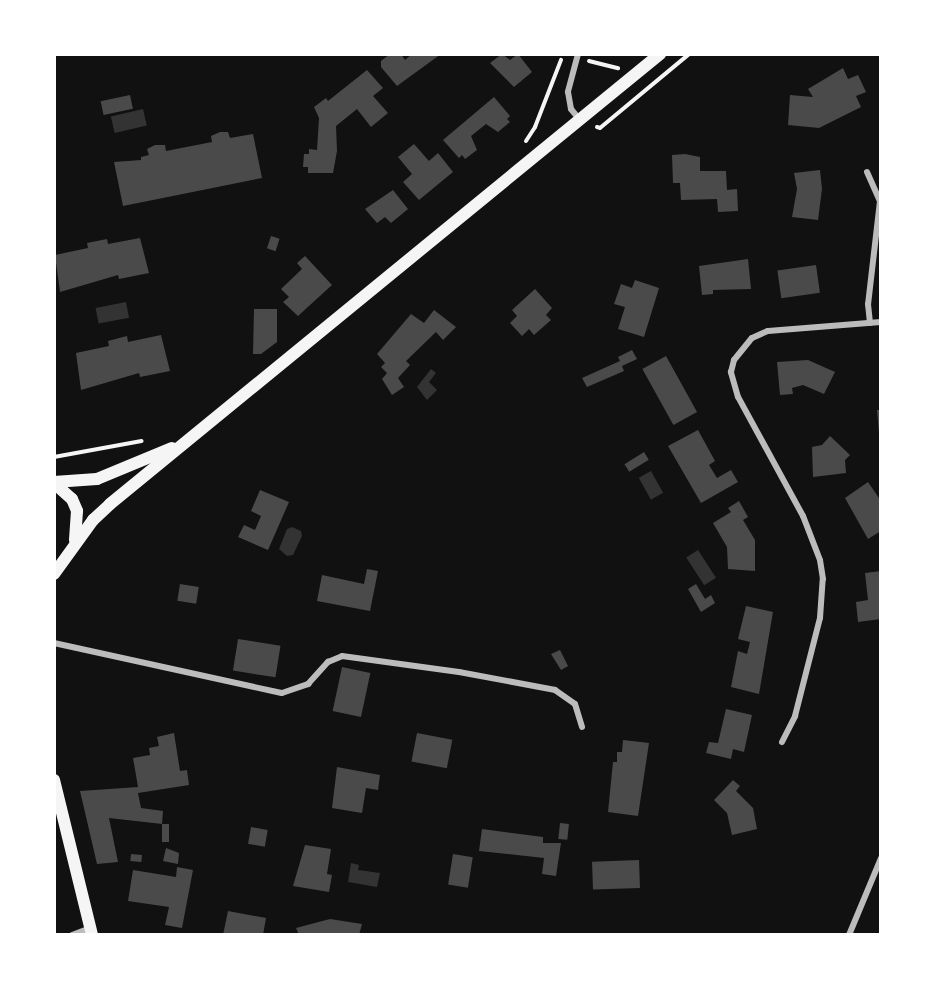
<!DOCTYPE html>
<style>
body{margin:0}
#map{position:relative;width:935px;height:989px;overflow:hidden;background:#111;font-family:"IBM Plex Serif",serif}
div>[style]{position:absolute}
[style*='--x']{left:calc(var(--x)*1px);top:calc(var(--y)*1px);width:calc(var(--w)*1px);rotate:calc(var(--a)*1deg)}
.water>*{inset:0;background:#333;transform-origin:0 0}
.building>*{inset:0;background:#4a4a4a;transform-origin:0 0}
.path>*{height:4px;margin:-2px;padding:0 2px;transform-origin:2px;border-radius:2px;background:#f5f5f5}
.minor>*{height:6px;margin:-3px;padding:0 3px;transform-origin:3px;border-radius:3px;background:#bcbcbc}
.secondary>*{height:12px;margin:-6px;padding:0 6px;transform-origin:6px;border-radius:6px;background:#f5f5f5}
span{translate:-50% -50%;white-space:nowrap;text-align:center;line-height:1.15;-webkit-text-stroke:5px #fff;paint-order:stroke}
.frame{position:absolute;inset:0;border:56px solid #fff;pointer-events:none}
</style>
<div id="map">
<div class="water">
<i style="left:143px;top:109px;width:17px;height:33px;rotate:77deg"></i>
<i style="left:126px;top:302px;width:16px;height:31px;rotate:79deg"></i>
<i style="clip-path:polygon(431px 369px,436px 373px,429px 382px,437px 390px,427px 400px,417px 387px)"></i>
<i style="left:651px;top:471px;width:25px;height:14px;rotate:61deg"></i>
<i style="clip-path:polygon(292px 527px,301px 531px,302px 536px,293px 555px,287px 556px,279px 549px,287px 529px)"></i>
<i style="left:698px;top:550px;width:33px;height:14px;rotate:57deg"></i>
<i style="clip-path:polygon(351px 863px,359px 865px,358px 870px,380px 873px,377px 887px,348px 882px)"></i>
</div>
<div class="building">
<i style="clip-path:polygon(390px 54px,401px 54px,405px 60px,412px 54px,441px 54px,397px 86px,381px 67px,381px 61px)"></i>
<i style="clip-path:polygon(502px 54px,510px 60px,518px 54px,532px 72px,514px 87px,490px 63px)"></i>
<i style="clip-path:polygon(843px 68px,848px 79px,858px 75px,866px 92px,856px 96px,861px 107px,819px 128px,788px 125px,790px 95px,813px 97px,808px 89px)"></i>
<i style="clip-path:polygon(367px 70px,383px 88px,373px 96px,388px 113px,371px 127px,357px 109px,336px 126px,337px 151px,333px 173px,308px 173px,308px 167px,303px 167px,304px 154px,309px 154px,309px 149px,317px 150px,319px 118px,314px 107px,326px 98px,328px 101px)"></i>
<i style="left:130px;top:95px;width:14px;height:30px;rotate:78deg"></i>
<i style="clip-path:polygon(494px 97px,510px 116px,507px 119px,510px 122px,498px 132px,486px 124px,471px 136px,477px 150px,465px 159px,462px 155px,459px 158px,443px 140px)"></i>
<i style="clip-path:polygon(220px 132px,228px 132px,230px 138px,253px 134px,262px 178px,123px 206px,114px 162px,141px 160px,141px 157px,149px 155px,147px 149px,155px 145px,165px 145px,166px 151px,212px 142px,211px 136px)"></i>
<i style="clip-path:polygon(414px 144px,429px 161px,438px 153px,453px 172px,419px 200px,403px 182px,412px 174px,398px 157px)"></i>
<i style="clip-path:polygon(685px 154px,700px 157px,700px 171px,726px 171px,727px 190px,737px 189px,738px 211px,718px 212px,717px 199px,681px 200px,680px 183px,673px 183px,672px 155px)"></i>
<i style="clip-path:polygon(820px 170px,822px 189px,818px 220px,792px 217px,797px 189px,794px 173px)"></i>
<i style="clip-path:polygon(393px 190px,408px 209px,391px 223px,385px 217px,377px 223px,365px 209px)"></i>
<i style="left:271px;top:236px;width:9px;height:13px;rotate:18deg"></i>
<i style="clip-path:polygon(140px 238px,149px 273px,119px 279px,118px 275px,60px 292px,55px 255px,88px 248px,87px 243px,107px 239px,108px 244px)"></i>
<i style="clip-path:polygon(305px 256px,332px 285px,298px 316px,283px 302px,289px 297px,281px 289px,302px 269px,297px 263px)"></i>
<i style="clip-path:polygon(748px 259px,751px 289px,713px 290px,713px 294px,702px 295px,699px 266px)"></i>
<i style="left:816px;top:265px;width:28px;height:39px;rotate:82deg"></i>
<i style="clip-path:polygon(635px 280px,659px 288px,644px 337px,618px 329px,625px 307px,614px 304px,621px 284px,632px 288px)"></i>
<i style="clip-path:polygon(535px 289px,552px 308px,546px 315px,551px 320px,534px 335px,529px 329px,522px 336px,510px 323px,517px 316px,512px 310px)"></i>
<i style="clip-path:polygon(254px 309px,277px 309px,277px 342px,261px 354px,253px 354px)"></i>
<i style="clip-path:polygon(434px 310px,456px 327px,443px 340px,436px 332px,406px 361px,410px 365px,398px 378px,404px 387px,392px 395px,382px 379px,387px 373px,381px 367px,385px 363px,377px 354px,411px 314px,424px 323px)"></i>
<i style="clip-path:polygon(161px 335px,170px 371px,140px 377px,139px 373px,81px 390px,76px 353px,109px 346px,108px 341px,127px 336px,128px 342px)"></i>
<i style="clip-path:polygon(632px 350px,637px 359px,622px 366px,624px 371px,587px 387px,582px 378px,620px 361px,618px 357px)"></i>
<i style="left:666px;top:356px;width:64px;height:27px;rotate:61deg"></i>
<i style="clip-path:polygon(808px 360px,835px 372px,824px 394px,803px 385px,792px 388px,793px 394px,780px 395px,777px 362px)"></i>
<i style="clip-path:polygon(877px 410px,881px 410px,881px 433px,879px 433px)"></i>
<i style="clip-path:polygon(698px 430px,715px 461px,709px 465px,717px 478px,731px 470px,738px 482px,701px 503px,668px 446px)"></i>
<i style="clip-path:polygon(830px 436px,850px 455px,845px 460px,846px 473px,813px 477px,812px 447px,822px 445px)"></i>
<i style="left:644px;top:452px;width:9px;height:23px;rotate:58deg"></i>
<i style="clip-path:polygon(868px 482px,881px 501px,881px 531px,868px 539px,845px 498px)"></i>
<i style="clip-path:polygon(260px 490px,289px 502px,268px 550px,238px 537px,244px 525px,255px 530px,261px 516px,251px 511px)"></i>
<i style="clip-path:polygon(739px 501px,748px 517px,743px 520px,755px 540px,755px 571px,728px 569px,727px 547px,713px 523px,731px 512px,728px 508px)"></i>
<i style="clip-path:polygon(367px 569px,378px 571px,370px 611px,317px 601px,322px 575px,364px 584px)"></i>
<i style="clip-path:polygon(881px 571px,881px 619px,858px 622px,856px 602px,868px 600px,865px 573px)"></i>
<i style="left:180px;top:584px;width:19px;height:17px;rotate:9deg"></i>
<i style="clip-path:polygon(696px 584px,705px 599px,711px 595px,715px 603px,701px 612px,688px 589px)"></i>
<i style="clip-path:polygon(746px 606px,773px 612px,759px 694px,731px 687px,738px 651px,747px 654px,750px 642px,738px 639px)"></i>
<i style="left:238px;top:639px;width:43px;height:32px;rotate:9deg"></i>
<i style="clip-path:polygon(560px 650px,568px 666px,561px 670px,551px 654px)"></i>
<i style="left:342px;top:667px;width:29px;height:45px;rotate:12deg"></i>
<i style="clip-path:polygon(726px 709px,752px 715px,744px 752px,733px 749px,731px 759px,706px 753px,709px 742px,718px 743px)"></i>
<i style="clip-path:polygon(174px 733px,180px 771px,187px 770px,189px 785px,138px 793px,141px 808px,163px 811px,162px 824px,109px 818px,118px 862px,97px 864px,80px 791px,138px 787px,133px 758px,150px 755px,149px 748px,159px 746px,157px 737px)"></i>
<i style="left:417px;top:733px;width:36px;height:29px;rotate:11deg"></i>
<i style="clip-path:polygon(623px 740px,649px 743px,638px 816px,608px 812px,613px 762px,617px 762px,617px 752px,622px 752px)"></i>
<i style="clip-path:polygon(337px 767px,380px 775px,378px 790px,366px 788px,362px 813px,332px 808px)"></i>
<i style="clip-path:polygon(733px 780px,740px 786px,736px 791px,753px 808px,757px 829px,732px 835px,727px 813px,714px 800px)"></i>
<i style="left:560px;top:823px;width:9px;height:16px;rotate:6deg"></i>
<i style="left:162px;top:824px;width:7px;height:18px"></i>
<i style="left:251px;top:827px;width:17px;height:17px;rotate:10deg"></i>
<i style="clip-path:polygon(482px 829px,543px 837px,543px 843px,561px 843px,556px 876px,542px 874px,544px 858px,479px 851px)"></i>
<i style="clip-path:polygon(305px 845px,331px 849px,327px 874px,332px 875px,329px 892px,293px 886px)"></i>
<i style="clip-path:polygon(166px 848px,179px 853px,178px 864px,163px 861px)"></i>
<i style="left:131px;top:854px;width:11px;height:7px;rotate:5deg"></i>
<i style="left:453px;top:854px;width:20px;height:31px;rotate:9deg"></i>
<i style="left:639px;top:860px;width:28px;height:47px;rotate:88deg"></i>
<i style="clip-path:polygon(177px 867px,193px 870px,182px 928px,165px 925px,169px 907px,128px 901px,133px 870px,176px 877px)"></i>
<i style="clip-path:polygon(228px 911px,266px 918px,263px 935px,223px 935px)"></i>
<i style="clip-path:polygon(330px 919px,362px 924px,359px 935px,299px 935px,296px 928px)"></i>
</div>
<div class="path">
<i style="--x:589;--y:61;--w:30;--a:14"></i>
<i style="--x:597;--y:127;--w:3;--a:18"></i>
<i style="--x:600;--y:128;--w:116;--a:-39.7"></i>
<i style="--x:526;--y:141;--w:17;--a:-57"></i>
<i style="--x:535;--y:127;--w:72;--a:-68.8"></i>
<i style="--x:54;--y:457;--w:89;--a:-10.3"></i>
</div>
<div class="minor">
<i style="--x:578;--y:54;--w:39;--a:105"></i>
<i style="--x:568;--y:92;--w:17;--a:80"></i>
<i style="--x:571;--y:109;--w:14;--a:51"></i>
<i style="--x:867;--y:172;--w:32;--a:66"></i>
<i style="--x:880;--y:201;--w:104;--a:96.6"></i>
<i style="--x:868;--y:304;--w:19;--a:84"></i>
<i style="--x:54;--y:643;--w:233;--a:12.4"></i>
<i style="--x:282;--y:693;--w:28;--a:-19"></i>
<i style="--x:308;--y:684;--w:30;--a:-48"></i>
<i style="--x:328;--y:662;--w:15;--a:-23"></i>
<i style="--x:342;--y:656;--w:118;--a:7.8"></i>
<i style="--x:459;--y:672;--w:98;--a:10.6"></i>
<i style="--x:555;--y:690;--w:24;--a:35"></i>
<i style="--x:575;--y:704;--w:24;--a:73"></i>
<i style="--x:782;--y:742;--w:29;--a:-63"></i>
<i style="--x:795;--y:716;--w:101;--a:-75.7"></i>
<i style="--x:820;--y:618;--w:39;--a:-86"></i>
<i style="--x:823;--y:579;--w:19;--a:-99"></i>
<i style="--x:820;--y:560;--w:47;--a:-111.1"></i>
<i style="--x:803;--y:516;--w:136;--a:-118.6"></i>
<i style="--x:738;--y:397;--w:26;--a:-106"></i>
<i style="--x:731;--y:372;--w:12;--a:-76"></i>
<i style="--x:734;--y:360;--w:28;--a:-51"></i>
<i style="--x:752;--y:338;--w:17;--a:-24"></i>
<i style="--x:768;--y:331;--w:113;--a:-4.6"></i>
<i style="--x:72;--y:935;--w:19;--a:-21"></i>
<i style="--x:849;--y:935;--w:83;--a:-67.4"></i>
</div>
<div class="secondary">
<i style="--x:54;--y:482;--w:43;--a:-4"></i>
<i style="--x:97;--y:479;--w:81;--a:-22.5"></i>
<i style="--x:54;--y:483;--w:24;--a:42"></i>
<i style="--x:72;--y:499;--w:13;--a:67"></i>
<i style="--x:77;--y:511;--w:29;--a:94"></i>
<i style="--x:54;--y:574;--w:67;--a:-54.2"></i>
<i style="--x:93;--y:520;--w:23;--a:-43"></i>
<i style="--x:110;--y:504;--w:711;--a:-39.29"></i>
<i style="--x:54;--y:780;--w:160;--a:76.2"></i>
</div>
<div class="frame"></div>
</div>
